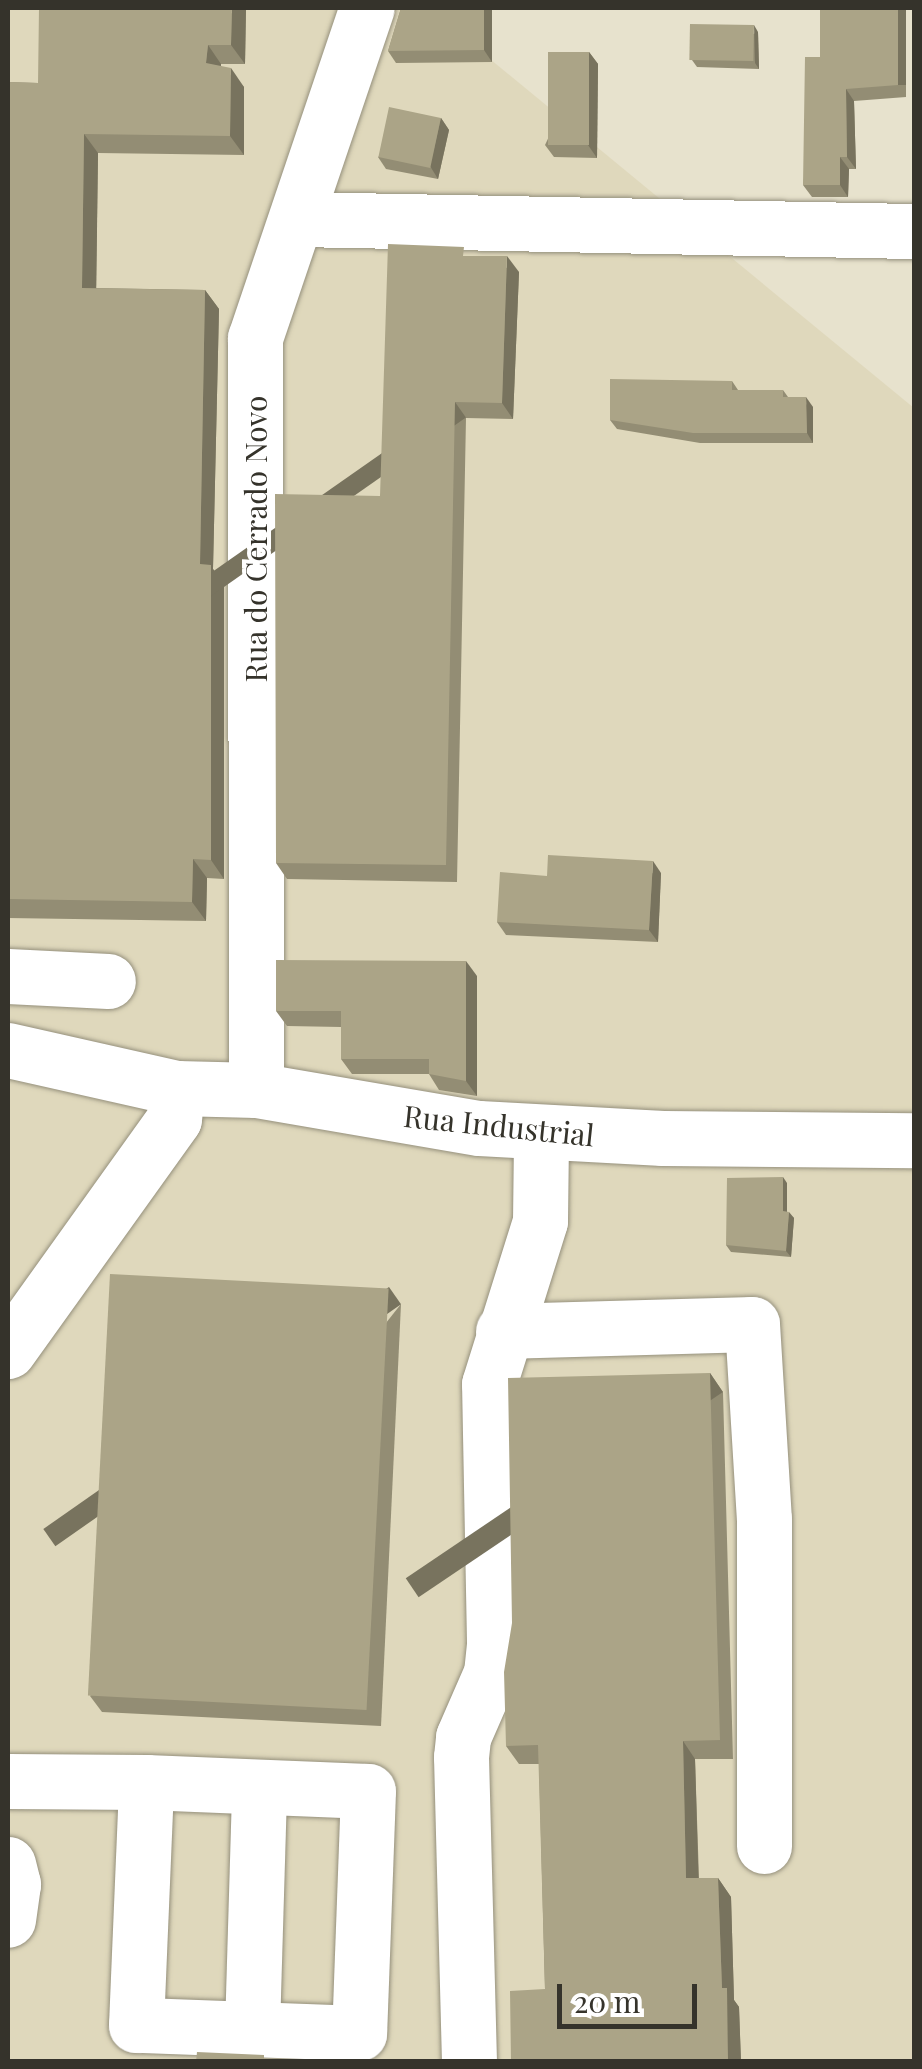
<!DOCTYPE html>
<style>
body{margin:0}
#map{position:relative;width:922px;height:2069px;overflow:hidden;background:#e7e2cd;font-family:"Playfair Display",serif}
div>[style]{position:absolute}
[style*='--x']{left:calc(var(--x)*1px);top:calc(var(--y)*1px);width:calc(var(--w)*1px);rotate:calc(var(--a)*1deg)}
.built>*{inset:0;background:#dfd8bc}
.roads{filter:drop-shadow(0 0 2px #95907c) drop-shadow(0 0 2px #95907c)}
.minor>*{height:55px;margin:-27.5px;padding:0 27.5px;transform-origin:27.5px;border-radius:27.5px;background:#fff}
.wall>*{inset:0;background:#938d74}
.shaded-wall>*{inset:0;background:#78735e;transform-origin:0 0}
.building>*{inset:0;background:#aba487;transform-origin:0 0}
span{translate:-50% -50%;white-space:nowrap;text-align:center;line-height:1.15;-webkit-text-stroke:8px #fff;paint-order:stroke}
.street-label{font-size:30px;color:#35332b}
.frame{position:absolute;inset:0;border:10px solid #35332b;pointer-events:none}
.scale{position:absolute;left:557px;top:1984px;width:140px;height:45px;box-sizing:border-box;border:5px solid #35332b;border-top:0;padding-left:12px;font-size:30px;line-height:35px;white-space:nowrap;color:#35332b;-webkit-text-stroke:8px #fff;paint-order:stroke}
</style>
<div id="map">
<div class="built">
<i style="clip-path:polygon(8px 8px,428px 8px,914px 408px,914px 2061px,8px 2062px)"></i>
</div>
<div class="roads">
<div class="minor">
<i style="--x:298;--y:219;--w:616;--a:1.12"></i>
<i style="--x:8;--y:976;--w:100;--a:2.9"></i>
<i style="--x:8;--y:1050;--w:173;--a:12.7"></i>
<i style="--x:177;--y:1088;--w:79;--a:1.5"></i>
<i style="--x:256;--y:1090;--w:226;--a:9.7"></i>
<i style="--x:479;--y:1128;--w:184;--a:3.1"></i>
<i style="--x:663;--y:1138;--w:251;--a:0.5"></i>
<i style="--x:256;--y:1090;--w:752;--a:-90.08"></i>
<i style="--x:255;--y:338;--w:348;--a:-71.3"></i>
<i style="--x:503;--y:1331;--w:249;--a:-1.6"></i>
<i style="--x:752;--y:1324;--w:195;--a:86.5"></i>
<i style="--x:764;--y:1519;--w:327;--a:90"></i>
<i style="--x:8;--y:1351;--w:285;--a:-54.4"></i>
<i style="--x:174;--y:1119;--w:31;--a:-84"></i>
<i style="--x:8;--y:1781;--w:138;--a:0.4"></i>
<i style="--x:146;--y:1782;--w:222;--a:2.3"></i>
<i style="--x:368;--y:1791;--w:242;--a:92.1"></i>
<i style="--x:359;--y:2033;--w:223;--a:-177.9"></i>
<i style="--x:136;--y:2025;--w:243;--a:-87.6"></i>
<i style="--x:8;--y:1864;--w:21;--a:76"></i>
<i style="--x:13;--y:1884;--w:36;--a:98"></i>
<i style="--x:252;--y:2029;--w:242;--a:-88.3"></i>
<i style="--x:469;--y:2062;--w:305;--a:-91.5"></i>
<i style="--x:461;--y:1757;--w:20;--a:-84"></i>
<i style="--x:463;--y:1737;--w:70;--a:-66.4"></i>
<i style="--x:491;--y:1673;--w:31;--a:-84"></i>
<i style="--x:494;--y:1642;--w:258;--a:-91.1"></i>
<i style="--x:489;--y:1384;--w:171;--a:-72.6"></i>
<i style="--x:540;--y:1221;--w:88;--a:-89.3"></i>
</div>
</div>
<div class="wall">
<i style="clip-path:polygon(246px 8px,245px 64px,221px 64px,221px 66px,244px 87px,244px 155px,98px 153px,96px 288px,205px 290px,219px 309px,213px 569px,224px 584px,224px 879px,207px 878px,206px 921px,8px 918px,8px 82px,38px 83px)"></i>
<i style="clip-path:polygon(401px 8px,492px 8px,492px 62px,396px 63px,388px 51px)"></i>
<i style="clip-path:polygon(906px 8px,906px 97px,854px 101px,856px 169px,849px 169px,848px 197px,812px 197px,803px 185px,820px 57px)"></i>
<i style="clip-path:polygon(758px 32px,759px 69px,697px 67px,692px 60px)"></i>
<i style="clip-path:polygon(589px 52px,598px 64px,597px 158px,554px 157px,545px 145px)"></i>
<i style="clip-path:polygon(441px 118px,449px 130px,438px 179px,386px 169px,378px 157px)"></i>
<i style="clip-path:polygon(471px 256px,519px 272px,513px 419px,466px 418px,457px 882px,287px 879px,276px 863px,380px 496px)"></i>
<i style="clip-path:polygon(732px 381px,738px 390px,783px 390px,788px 397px,813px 407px,813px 443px,700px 443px,617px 429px,610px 420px)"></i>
<i style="clip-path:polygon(661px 873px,658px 942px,506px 935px,497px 922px,547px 876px)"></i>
<i style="clip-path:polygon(477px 976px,477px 1096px,439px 1090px,429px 1074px,352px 1074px,341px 1059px,341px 1027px,287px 1026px,276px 1011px)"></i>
<i style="clip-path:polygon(787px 1183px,787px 1212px,794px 1218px,791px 1257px,731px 1252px,726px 1245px)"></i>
<i style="clip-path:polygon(401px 1304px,381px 1726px,102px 1712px,90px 1696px)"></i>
<i style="clip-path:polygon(710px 1373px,723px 1392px,733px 1759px,695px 1759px,699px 1878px,718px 1878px,731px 1897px,734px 2000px,739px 2007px,741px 2062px,511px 2062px,545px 1989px,539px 1764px,519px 1764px,506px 1746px)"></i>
</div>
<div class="shaded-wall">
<i style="clip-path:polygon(232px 8px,246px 8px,245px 64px,231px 45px)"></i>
<i style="clip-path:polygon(484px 8px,492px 8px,492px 62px,484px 50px)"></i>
<i style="left:898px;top:8px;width:8px;height:77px"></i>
<i style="clip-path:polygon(754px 25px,758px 32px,759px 69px,755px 63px)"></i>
<i style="clip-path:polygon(208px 45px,221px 64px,219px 82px,206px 63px)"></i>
<i style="clip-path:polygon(589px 52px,598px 64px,597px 158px,588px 145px)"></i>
<i style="clip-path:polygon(231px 68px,244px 87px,244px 155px,230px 136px)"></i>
<i style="clip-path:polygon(846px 89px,854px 101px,856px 169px,847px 157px)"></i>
<i style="clip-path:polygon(441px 118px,449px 130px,438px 179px,430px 166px)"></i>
<i style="clip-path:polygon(84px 134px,98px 153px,96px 307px,82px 288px)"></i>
<i style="clip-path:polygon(840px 157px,849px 169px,848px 197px,840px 185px)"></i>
<i style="clip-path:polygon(507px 256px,519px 272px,513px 419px,502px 403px)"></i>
<i style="clip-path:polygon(205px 290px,219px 309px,213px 569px,224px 584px,224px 879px,211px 860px,200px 564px)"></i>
<i style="clip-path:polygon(806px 397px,813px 407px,813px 443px,807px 433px)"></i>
<i style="left:455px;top:402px;width:19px;height:463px;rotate:55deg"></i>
<i style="clip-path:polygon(193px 859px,207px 878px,206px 921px,192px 902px)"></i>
<i style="clip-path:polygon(653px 861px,661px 873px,658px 942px,649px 930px)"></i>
<i style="clip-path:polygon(466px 961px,477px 976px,477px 1096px,466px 1081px)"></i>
<i style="clip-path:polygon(783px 1177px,787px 1183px,787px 1218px,783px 1211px)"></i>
<i style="clip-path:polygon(789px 1212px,794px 1218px,791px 1257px,786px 1251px)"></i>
<i style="left:389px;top:1287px;width:21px;height:422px;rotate:55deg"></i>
<i style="left:710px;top:1373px;width:23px;height:367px;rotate:56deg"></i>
<i style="clip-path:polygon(683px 1741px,695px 1759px,699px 1897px,686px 1878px)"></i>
<i style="clip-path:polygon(718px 1878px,731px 1897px,734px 2000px,739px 2007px,741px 2062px,728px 2062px,722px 1988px)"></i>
</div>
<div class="building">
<i style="clip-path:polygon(39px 8px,232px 8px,231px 45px,208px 45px,206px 63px,231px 68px,230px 136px,84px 134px,82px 288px,205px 290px,200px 564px,211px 565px,211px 860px,193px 859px,192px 902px,8px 899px,8px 82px,38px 83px)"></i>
<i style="clip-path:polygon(401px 8px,484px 8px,484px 50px,388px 51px)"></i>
<i style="clip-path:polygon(820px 8px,898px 8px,898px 85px,846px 89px,847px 157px,840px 157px,840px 185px,803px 185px,805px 57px,820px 57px)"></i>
<i style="left:690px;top:24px;width:64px;height:36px;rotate:1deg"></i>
<i style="left:548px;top:52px;width:41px;height:93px"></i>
<i style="left:389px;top:107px;width:53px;height:51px;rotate:12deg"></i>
<i style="clip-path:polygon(388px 244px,464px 247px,463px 256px,507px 256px,502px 403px,455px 402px,446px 865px,276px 863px,275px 494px,380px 496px)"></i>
<i style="clip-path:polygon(610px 379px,732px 381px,732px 390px,783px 390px,783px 397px,806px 397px,807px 433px,693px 433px,610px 420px)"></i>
<i style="clip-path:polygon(548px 855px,653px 861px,649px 930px,497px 922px,500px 872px,547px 876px)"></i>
<i style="clip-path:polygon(276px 960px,466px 961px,466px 1081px,429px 1074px,429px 1059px,341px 1059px,341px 1011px,276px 1011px)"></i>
<i style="clip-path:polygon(783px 1177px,783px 1211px,789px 1212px,786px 1251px,726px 1245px,727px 1178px)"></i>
<i style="left:110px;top:1274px;width:279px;height:422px;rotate:3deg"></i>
<i style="clip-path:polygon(710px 1373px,720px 1740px,683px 1741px,686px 1878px,718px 1878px,722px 1988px,727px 1988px,728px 2062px,511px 2062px,510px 1991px,545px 1989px,538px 1745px,506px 1746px,504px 1672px,512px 1623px,508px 1378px)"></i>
<i style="clip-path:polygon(197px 2052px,264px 2055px,264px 2062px,196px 2062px)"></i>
</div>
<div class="street-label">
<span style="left:255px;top:539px;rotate:-90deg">Rua do Cerrado Novo</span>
<span style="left:499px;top:1125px;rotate:6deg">Rua Industrial</span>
</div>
<div class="frame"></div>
<div class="scale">20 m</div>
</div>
